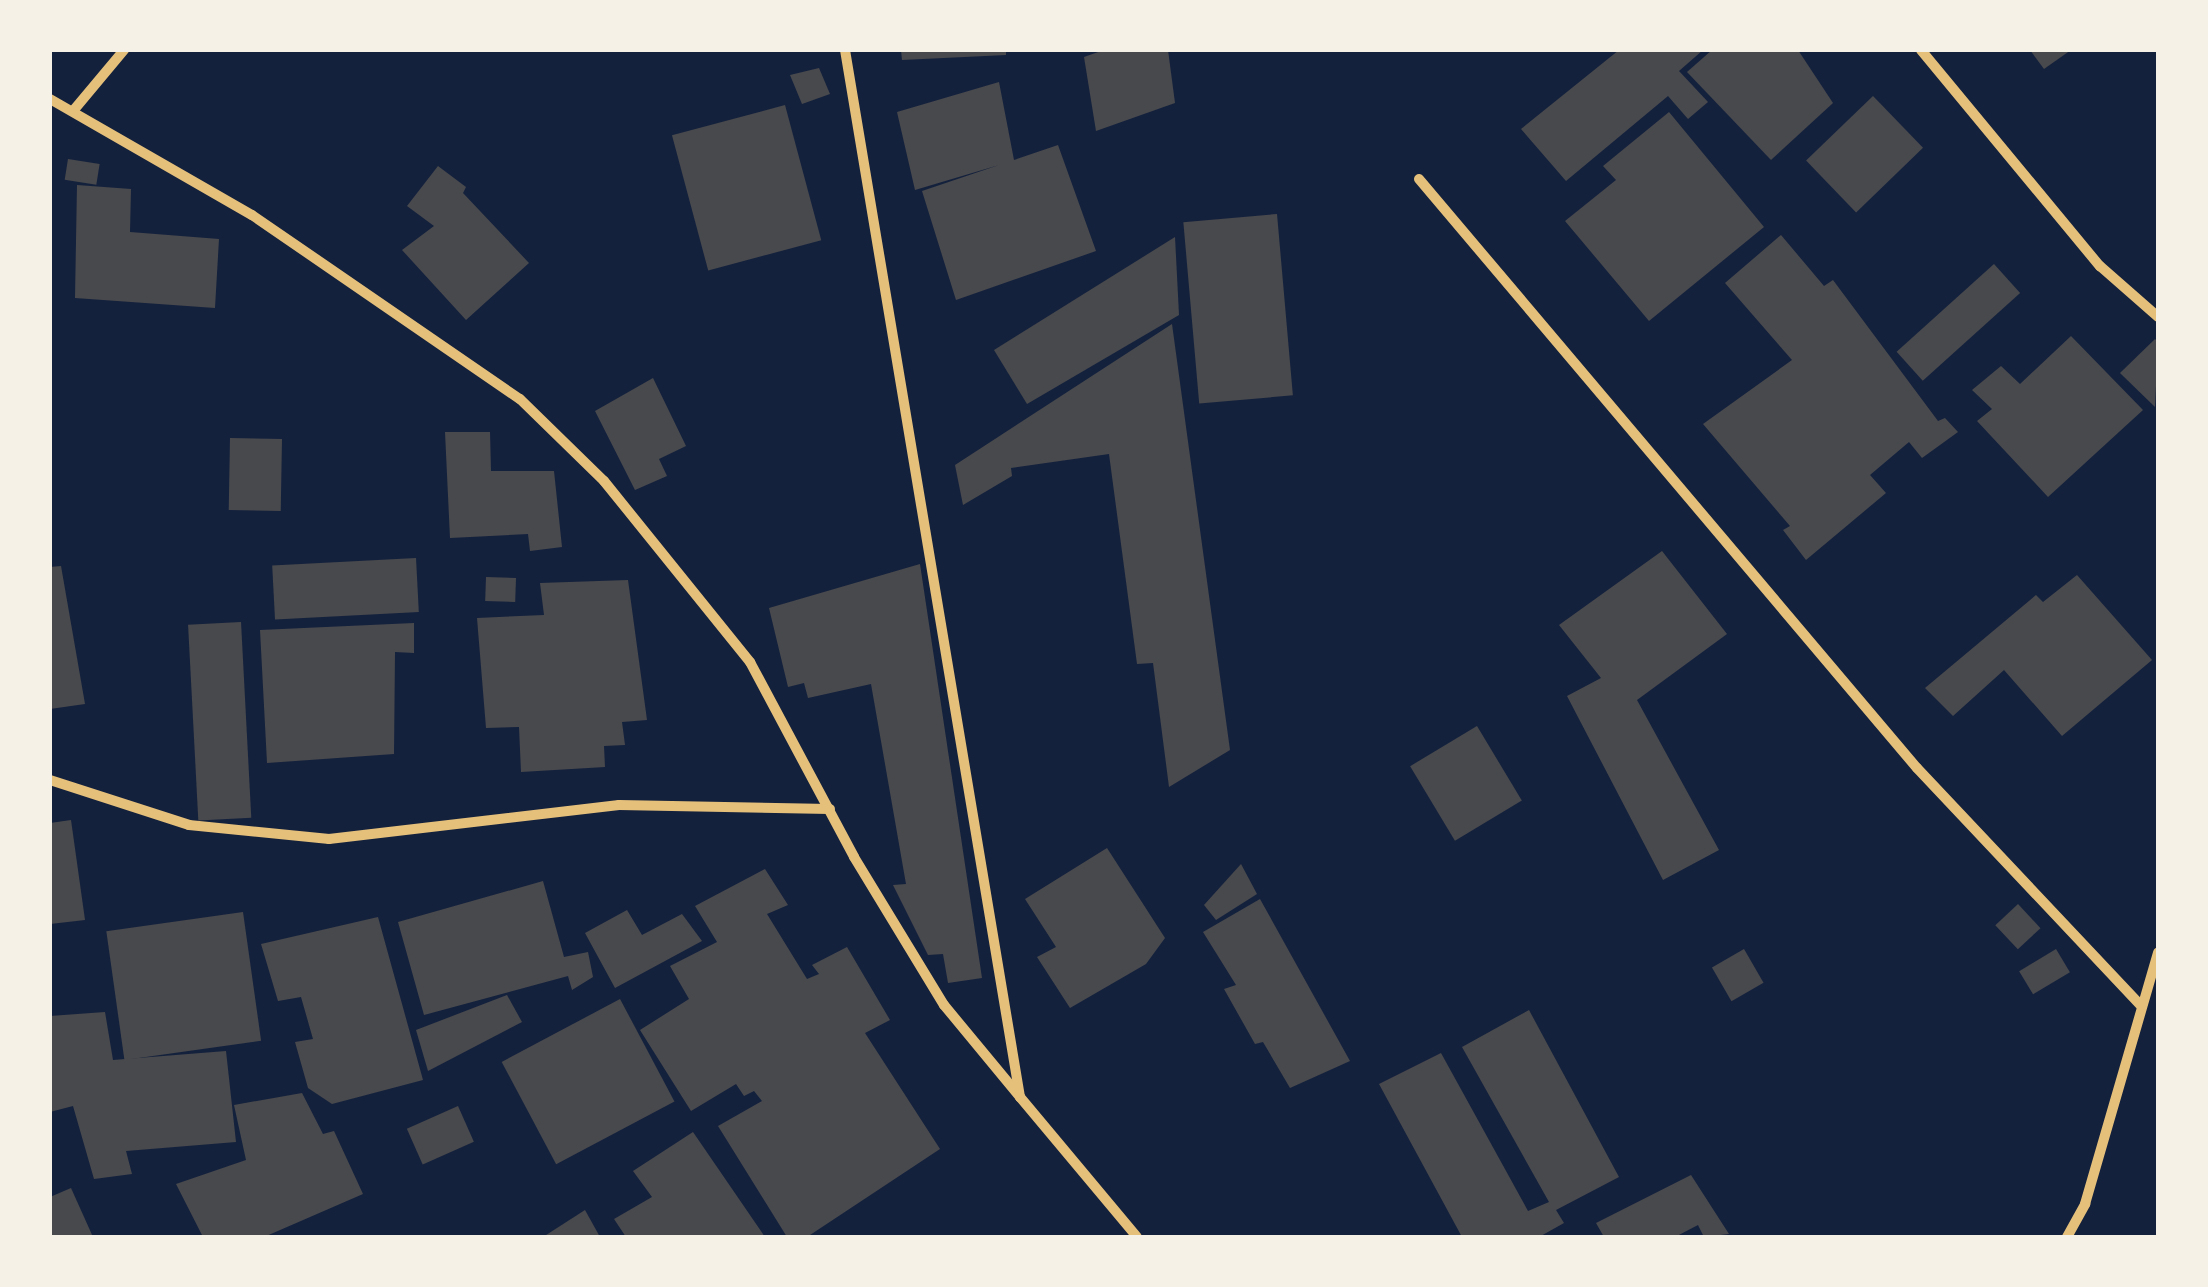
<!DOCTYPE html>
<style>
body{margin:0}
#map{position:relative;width:2208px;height:1287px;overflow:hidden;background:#14213d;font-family:Manrope,sans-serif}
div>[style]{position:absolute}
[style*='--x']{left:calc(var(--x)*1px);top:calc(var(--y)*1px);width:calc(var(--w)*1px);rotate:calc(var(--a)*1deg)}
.building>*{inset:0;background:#48494c;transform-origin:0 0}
.minor>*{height:10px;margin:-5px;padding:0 5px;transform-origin:5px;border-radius:5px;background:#e5c07b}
span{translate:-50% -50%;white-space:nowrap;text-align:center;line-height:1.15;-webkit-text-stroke:9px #f6f1e7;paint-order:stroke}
.frame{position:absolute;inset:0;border:52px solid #f6f1e7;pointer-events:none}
</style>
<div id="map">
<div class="building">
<i style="clip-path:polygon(901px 50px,1006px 50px,1006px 55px,902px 60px)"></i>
<i style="clip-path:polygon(1104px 50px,1168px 50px,1175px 103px,1096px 131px,1084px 57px)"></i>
<i style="clip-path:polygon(1619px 50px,1703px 50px,1679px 71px,1708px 102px,1688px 119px,1668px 96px,1566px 181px,1521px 129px)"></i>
<i style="clip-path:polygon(1712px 50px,1798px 50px,1833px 103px,1771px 160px,1687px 72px)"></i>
<i style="clip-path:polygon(2030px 50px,2071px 50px,2044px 69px)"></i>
<i style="clip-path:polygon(819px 68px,830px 94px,802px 104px,790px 75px)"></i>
<i style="clip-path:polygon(999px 82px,1014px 160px,1058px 145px,1096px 251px,956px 300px,922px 191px,999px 165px,915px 190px,897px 112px)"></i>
<i style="left:1873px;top:96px;width:72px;height:93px;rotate:46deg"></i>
<i style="left:785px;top:105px;width:140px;height:117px;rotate:75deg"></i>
<i style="clip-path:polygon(1669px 112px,1764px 227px,1649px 321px,1565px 221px,1616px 180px,1603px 166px)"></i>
<i style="left:68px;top:159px;width:32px;height:21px;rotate:9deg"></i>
<i style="clip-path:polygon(438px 166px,466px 187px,463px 193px,529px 263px,466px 320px,402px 250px,434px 226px,407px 206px)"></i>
<i style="clip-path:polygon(77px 185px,131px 189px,130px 232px,219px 239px,215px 308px,75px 298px)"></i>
<i style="left:1277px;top:214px;width:182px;height:94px;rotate:85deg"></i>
<i style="clip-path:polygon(1781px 235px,1824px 286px,1833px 280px,1938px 421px,1945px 418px,1958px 432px,1922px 458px,1909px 442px,1870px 475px,1886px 493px,1806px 560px,1783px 530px,1790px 526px,1703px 424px,1792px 360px,1725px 283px)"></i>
<i style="clip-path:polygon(1175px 237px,1179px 315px,1027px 404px,994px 350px)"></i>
<i style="left:1994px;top:264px;width:39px;height:131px;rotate:48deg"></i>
<i style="clip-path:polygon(1172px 324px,1230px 750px,1169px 787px,1153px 663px,1137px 664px,1109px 454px,1011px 468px,1012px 476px,963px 505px,955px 465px)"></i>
<i style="clip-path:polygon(2071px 336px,2143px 410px,2048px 497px,1977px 421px,1992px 409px,1972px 390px,2001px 366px,2020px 384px)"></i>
<i style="clip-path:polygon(2155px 339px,2158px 342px,2155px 407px,2120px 373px)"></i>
<i style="clip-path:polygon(653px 378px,686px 446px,659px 459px,667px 476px,635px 490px,595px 411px)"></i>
<i style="clip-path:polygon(445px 432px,490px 432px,491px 471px,554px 471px,562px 547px,530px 551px,528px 534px,450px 538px)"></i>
<i style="left:230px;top:438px;width:52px;height:72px;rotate:1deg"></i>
<i style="clip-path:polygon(1662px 551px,1727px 634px,1637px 700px,1719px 850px,1663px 880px,1567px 696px,1601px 678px,1559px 625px)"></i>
<i style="left:416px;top:558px;width:54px;height:144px;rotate:87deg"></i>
<i style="clip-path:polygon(920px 564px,982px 978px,948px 983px,943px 954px,928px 955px,893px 885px,906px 884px,871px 684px,808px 698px,804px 683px,788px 687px,769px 608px)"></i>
<i style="clip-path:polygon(61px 566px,85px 704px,50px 709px,50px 567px)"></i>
<i style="clip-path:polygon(2077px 575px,2152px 660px,2062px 736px,2004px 670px,1953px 716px,1925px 688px,2036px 595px,2043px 602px)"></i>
<i style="left:516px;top:578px;width:24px;height:30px;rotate:92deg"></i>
<i style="clip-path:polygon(628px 580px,647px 720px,622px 722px,625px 745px,604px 746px,605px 767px,521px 772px,519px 727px,486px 728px,477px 618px,544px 615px,540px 583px)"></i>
<i style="left:241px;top:622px;width:196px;height:53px;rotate:87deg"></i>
<i style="clip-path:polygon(414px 623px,414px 653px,395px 652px,394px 754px,267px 763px,260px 630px)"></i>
<i style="left:1477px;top:726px;width:87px;height:78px;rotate:59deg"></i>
<i style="clip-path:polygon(71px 820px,85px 920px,50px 924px,50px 823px)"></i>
<i style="clip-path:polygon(1107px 848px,1165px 938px,1146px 964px,1070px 1008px,1037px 957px,1056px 947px,1025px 899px)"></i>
<i style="clip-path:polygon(1241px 864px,1257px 894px,1216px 920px,1204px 905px)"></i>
<i style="clip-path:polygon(765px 869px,788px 905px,767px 914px,807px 979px,819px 974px,812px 965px,847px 947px,890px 1020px,865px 1033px,940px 1149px,807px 1237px,787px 1237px,718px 1126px,762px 1101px,754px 1091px,744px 1096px,736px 1084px,691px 1111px,640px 1030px,689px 999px,670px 966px,717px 942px,695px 906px)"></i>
<i style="clip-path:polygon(543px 881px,564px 957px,588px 952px,593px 977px,572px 990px,568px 976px,424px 1015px,398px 922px)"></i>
<i style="clip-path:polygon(1260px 899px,1350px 1061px,1290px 1088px,1263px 1042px,1255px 1044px,1224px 989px,1236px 985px,1203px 932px)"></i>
<i style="left:2018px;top:904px;width:33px;height:31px;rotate:47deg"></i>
<i style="clip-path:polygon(627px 910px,642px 935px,682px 914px,702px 941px,615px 988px,585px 933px)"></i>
<i style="left:243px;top:912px;width:130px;height:138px;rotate:82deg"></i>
<i style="clip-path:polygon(378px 917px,423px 1080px,332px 1104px,308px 1088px,295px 1042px,313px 1039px,301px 997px,278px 1001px,261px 944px)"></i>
<i style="left:1744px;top:949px;width:39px;height:37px;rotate:60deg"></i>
<i style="left:2056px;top:949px;width:27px;height:43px;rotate:59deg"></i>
<i style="clip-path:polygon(507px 995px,522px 1022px,428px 1071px,416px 1030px)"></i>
<i style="left:620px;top:999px;width:116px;height:134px;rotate:62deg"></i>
<i style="clip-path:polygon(1529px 1010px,1619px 1177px,1556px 1210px,1564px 1223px,1539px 1237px,1462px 1237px,1379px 1084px,1441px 1053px,1528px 1211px,1549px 1202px,1462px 1047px)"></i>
<i style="clip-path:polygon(105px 1012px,113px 1060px,226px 1051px,236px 1142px,126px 1151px,132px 1174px,94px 1179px,73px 1106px,50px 1112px,50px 1016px)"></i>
<i style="clip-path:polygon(302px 1093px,323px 1134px,334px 1131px,363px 1194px,264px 1237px,203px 1237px,176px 1184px,246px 1160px,234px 1105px)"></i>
<i style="left:458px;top:1106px;width:39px;height:56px;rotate:66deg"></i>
<i style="clip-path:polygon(693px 1132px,765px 1237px,626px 1237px,614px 1219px,652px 1197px,633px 1171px)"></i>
<i style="clip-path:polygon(1691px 1175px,1729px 1234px,1704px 1237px,1698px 1225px,1675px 1237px,1604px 1237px,1596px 1223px)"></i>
<i style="clip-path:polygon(71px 1188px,93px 1237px,50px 1237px,50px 1197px)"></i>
<i style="clip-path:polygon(585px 1210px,600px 1237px,543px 1237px)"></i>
</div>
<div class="minor">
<i style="--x:845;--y:50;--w:1062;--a:80.51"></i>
<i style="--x:1020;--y:1097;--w:182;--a:50.1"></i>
<i style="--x:1921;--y:50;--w:281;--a:50.4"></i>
<i style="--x:2100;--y:266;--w:77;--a:41.3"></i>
<i style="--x:50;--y:99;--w:233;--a:29.9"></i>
<i style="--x:252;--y:215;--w:325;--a:34.5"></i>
<i style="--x:520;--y:399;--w:117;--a:44.3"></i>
<i style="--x:604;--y:481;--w:233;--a:51.1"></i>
<i style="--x:750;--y:662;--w:221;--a:61.9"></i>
<i style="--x:854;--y:857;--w:173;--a:58.7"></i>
<i style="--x:944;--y:1005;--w:119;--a:50.4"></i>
<i style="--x:73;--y:111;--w:80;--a:-50.1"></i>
<i style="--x:1419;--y:179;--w:771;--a:49.79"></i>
<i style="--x:1917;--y:768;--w:325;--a:46.7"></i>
<i style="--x:50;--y:780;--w:146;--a:17.9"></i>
<i style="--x:189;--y:825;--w:141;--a:5.7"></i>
<i style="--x:329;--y:839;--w:292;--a:-6.7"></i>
<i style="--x:619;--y:805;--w:211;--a:1.1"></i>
<i style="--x:2067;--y:1237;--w:38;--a:-61"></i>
<i style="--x:2085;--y:1204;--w:262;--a:-73.8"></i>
</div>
<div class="frame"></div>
</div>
